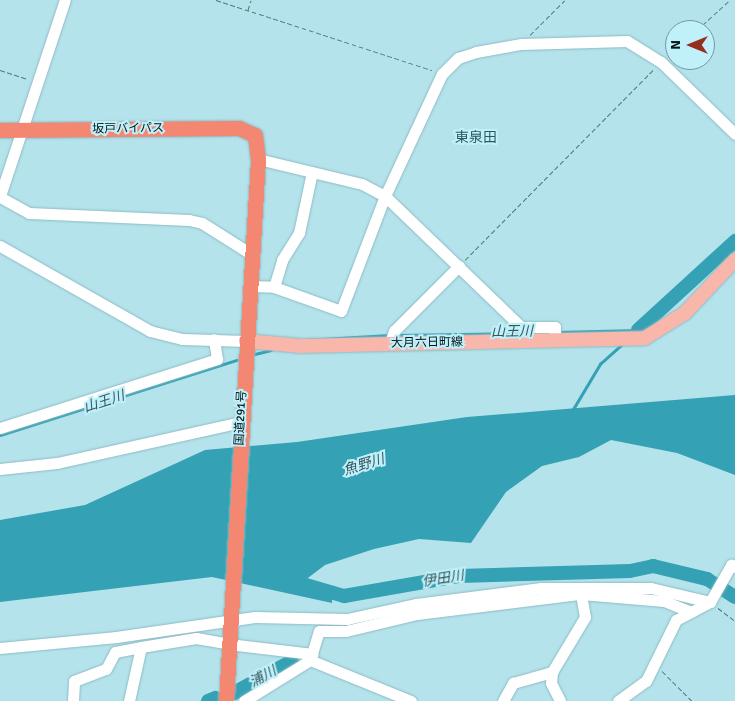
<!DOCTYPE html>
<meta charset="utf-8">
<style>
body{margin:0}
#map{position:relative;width:735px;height:701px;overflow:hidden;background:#b4e3ec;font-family:Signika,"Noto Sans JP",sans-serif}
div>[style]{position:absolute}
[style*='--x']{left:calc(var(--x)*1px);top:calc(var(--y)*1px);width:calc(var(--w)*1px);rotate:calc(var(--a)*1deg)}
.water>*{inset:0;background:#34a1b4}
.stream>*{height:2.5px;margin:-1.25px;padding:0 1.25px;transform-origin:1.25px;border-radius:1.25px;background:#34a1b4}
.river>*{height:14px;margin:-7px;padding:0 7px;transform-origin:7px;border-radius:7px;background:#34a1b4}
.path>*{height:1px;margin-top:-0.5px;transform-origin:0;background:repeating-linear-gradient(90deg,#55747a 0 5px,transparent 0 7.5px)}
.roads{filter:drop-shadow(0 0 1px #8dbbc4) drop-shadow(0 0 1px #8dbbc4)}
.minor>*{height:11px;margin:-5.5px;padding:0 5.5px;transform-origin:5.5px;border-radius:5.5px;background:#fff}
.major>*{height:14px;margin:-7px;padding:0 7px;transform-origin:7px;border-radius:7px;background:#f8b7aa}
.highway>*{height:15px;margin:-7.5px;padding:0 7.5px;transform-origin:7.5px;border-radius:7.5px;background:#f48772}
span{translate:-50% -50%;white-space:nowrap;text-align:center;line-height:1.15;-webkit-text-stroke:4px #c0f0fa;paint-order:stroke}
.street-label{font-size:12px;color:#041518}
.neighbourhood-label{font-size:14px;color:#2d5861}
.water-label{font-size:14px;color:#37575e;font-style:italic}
.north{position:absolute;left:665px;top:20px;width:50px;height:50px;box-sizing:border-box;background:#c0f0fa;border:1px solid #7598a0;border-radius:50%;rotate:270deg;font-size:14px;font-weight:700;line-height:20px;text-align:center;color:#041518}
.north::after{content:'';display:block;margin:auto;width:18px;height:22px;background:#982e1d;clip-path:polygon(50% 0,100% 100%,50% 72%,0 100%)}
</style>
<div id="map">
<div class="water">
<i style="clip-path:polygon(735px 395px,735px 475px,677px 453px,611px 440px,579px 457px,542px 466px,506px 492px,471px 543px,419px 539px,374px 549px,325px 565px,296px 587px,332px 598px,332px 603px,212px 577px,0 602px,0 520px,85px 505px,205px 450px,297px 442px,467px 417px)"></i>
</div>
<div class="stream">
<i style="--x:557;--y:332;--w:81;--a:-1.4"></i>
<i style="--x:397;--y:335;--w:127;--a:-0.9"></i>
<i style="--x:305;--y:340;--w:84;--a:-3.4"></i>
<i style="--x:255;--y:354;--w:16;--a:-14"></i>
<i style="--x:572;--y:411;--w:55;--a:-59.2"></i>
<i style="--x:600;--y:364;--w:30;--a:-42"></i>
<i style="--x:0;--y:435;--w:248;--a:-17.6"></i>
</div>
<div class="river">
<i style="--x:638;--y:330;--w:132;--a:-42.5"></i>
<i style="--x:282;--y:578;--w:65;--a:16.2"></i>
<i style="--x:344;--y:596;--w:117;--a:-9.9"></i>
<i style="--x:459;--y:576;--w:171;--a:-1.7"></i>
<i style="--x:630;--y:571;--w:24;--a:-12"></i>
<i style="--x:653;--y:566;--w:56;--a:13.5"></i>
<i style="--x:707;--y:579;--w:33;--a:33"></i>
<i style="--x:234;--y:693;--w:66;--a:-28.9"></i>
<i style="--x:208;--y:701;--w:8;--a:-23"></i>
</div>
<div class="path">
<i style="--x:216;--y:0;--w:227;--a:18"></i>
<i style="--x:248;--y:10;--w:10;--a:-73"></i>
<i style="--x:697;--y:30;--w:45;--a:-42.3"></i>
<i style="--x:530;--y:35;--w:49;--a:-45"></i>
<i style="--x:668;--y:56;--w:9;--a:-41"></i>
<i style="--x:0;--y:70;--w:29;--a:18"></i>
<i style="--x:465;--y:260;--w:269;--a:-45.3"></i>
<i style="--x:718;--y:608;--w:21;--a:37"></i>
<i style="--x:662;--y:671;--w:42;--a:45"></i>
</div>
<div class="roads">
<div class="minor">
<i style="--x:258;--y:159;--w:107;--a:13.5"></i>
<i style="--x:362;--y:184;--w:26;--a:28"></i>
<i style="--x:385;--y:196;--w:189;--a:43.9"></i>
<i style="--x:521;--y:327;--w:34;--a:0"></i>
<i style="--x:555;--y:327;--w:14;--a:90"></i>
<i style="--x:0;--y:196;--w:206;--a:-71.7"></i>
<i style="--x:0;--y:197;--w:33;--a:29"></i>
<i style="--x:29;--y:213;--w:160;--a:2.5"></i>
<i style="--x:189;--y:220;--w:13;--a:13"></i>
<i style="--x:202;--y:223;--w:58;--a:32.3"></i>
<i style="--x:0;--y:246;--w:172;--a:29.5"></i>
<i style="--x:150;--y:331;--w:33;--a:14"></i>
<i style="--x:182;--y:339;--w:64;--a:1.8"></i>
<i style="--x:250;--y:286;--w:24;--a:2"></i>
<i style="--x:274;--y:287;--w:71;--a:19.7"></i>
<i style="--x:341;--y:311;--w:123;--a:-69.1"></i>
<i style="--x:385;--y:196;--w:135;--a:-65"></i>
<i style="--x:442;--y:74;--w:23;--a:-45"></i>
<i style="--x:458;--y:58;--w:19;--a:-18"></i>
<i style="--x:476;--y:52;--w:46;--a:-10.1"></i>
<i style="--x:521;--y:44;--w:106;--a:-1.6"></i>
<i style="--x:627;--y:41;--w:40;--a:32"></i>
<i style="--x:661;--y:62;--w:103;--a:44.2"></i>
<i style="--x:274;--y:287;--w:28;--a:-73"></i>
<i style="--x:282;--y:260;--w:32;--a:-58"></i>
<i style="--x:299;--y:233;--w:62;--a:-78"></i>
<i style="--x:390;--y:343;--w:13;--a:-72"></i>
<i style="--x:394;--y:331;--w:92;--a:-45"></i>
<i style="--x:0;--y:428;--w:228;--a:-17.6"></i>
<i style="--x:217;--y:359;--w:20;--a:-99"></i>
<i style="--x:0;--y:469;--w:57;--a:-6"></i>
<i style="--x:57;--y:463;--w:189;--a:-12.6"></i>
<i style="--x:237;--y:645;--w:76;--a:6.8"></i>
<i style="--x:0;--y:648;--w:117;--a:-5.4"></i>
<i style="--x:116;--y:637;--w:140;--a:-8.2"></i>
<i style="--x:255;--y:617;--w:92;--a:1.2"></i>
<i style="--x:347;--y:619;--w:71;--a:-12.3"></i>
<i style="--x:416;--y:604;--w:126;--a:-7.3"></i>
<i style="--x:541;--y:588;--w:110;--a:0"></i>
<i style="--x:651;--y:588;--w:61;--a:13.3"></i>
<i style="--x:310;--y:660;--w:109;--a:22.1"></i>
<i style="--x:552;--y:672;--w:11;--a:95"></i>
<i style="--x:551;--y:683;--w:20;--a:63"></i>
<i style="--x:73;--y:701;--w:20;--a:-87"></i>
<i style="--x:74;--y:681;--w:34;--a:-21"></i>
<i style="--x:106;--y:669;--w:19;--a:-62"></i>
<i style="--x:115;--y:652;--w:26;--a:-11"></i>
<i style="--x:129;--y:701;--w:55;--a:-77.5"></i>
<i style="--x:141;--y:647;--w:56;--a:-9.3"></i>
<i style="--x:196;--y:638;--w:27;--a:10"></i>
<i style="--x:244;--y:701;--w:78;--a:-31.8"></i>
<i style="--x:310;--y:660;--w:30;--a:-73"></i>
<i style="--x:319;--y:631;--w:27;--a:0"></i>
<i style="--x:346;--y:631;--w:73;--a:-13.5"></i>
<i style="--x:417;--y:614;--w:165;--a:-7"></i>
<i style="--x:581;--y:594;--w:83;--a:4.8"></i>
<i style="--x:664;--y:601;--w:29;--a:22"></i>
<i style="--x:503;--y:701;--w:21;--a:-61"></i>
<i style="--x:513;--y:683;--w:41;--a:-15.8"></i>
<i style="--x:552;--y:672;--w:64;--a:-59"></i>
<i style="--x:585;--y:617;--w:23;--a:-100"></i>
<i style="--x:618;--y:701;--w:34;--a:-36"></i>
<i style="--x:646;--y:681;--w:68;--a:-63.8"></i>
<i style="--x:676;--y:620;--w:38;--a:-28"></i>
<i style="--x:710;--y:602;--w:43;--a:-60.4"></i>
<i style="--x:731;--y:565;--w:4;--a:27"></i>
</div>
<div class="major">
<i style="--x:246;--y:341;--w:55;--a:5.2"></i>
<i style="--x:301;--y:346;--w:344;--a:-1.3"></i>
<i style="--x:645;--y:338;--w:47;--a:-32"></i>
<i style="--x:685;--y:313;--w:73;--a:-46.7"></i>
</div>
<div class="highway">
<i style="--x:0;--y:130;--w:239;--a:-0.5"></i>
<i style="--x:239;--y:128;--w:17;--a:24"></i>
<i style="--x:255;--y:135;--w:24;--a:83"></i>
<i style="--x:258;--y:159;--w:543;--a:93.38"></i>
</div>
</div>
<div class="street-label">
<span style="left:128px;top:129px;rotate:-1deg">坂戸バイパス</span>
<span style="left:427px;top:343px;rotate:-1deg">大月六日町線</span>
<span style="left:241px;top:418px;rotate:-87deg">国道291号</span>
</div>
<div class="neighbourhood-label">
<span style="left:476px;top:138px">東泉田</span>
</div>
<div class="water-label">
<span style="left:512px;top:332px;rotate:-1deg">山王川</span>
<span style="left:104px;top:402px;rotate:-18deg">山王川</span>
<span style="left:364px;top:465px;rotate:-17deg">魚野川</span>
<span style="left:443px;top:579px;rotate:-9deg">伊田川</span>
<span style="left:263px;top:677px;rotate:-29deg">浦川</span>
</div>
<div class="north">N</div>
</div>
